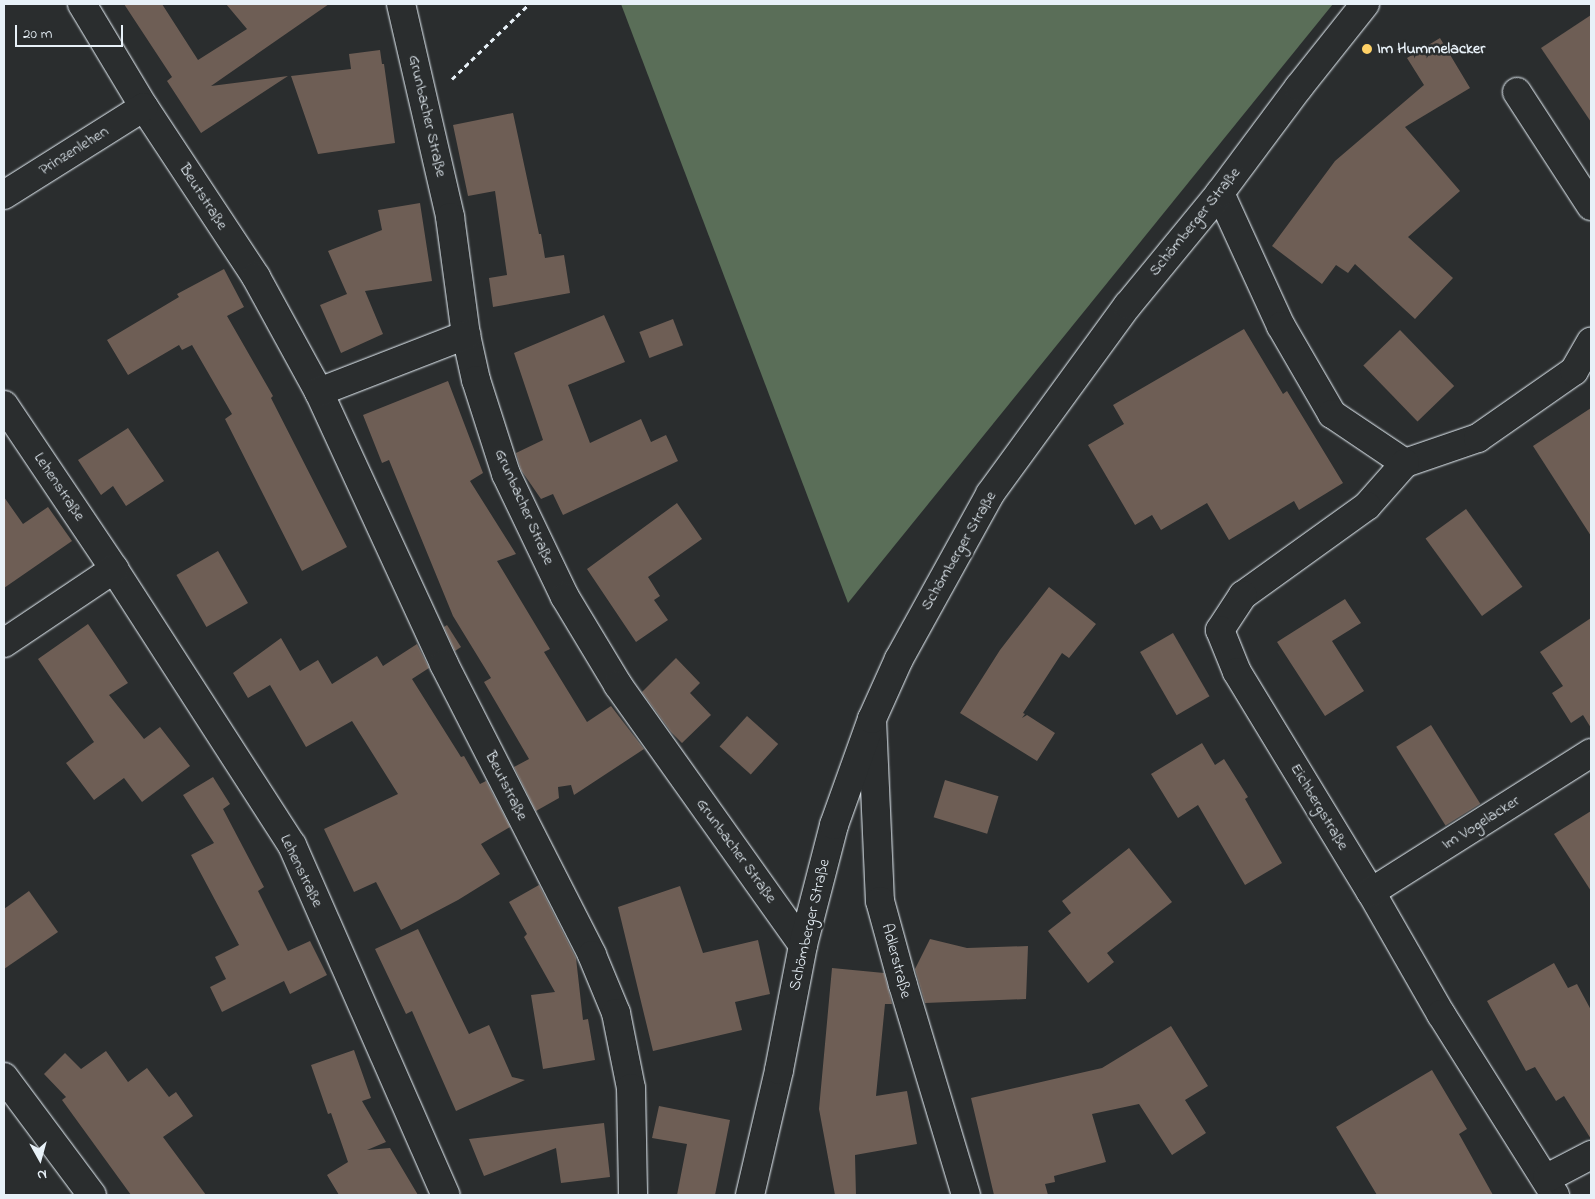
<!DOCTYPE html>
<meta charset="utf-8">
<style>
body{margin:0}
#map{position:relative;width:1595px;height:1199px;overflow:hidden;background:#2a2d2e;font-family:"Indie Flower",sans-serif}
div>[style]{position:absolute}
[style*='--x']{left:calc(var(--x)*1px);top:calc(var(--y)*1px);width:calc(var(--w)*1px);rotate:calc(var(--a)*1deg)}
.green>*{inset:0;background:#5a6e58}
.building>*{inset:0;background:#6e5e55;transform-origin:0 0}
.path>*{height:3px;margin-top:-1.5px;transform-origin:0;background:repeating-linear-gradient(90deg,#e8f1f8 0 5px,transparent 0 9px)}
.roads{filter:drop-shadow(0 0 1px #e8f1f8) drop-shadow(0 0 1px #e8f1f8)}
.street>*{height:28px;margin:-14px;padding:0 14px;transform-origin:14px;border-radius:14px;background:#2a2d2e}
.secondary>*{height:28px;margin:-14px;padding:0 14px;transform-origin:14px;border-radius:14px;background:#2a2d2e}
.dots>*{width:14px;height:14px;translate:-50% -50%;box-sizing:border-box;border:2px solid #2a2d2e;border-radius:50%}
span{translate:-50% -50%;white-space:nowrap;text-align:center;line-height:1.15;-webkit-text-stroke:5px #2a2d2e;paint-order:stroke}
.poi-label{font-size:16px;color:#e8f1f8;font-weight:700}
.left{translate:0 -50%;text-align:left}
.street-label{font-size:16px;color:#e8f1f8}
.frame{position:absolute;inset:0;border:5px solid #e8f1f8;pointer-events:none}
.north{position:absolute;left:15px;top:1134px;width:50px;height:50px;-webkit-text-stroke:4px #2a2d2e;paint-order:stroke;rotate:173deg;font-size:14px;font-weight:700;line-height:20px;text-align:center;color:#e8f1f8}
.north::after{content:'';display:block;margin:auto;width:18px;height:22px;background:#e8f1f8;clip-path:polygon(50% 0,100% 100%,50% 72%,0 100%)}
.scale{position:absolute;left:15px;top:25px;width:108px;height:22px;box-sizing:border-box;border:2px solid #e8f1f8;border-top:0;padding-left:6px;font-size:15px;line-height:18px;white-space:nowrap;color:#e8f1f8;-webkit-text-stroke:4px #2a2d2e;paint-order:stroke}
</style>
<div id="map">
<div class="green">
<i style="clip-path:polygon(621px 4px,1333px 4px,848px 603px)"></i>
</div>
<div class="building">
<i style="clip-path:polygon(124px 4px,162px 4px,198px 60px,247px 29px,226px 4px,329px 4px,211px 86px,288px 76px,201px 133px,167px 81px,172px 77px)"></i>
<i style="clip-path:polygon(1591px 15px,1591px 122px,1541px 48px)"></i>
<i style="clip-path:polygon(1440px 38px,1470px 88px,1405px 127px,1460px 191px,1408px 237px,1453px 278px,1415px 319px,1355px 264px,1348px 273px,1336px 265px,1322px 284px,1272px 246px,1335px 161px,1424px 85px,1407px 58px)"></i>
<i style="clip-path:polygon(380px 50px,382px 64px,384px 64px,395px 143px,318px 154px,291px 76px,351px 69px,349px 54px)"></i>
<i style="clip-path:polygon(513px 113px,539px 234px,541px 234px,545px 258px,564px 255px,570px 293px,493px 307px,489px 278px,507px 275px,495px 191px,468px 196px,453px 125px)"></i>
<i style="clip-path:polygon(420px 203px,432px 281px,365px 291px,383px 334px,341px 353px,320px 305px,347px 294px,328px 251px,382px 230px,378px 210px)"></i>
<i style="clip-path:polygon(224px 269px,244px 307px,227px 316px,273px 396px,271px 398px,347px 547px,302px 571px,225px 419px,232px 414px,192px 345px,182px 350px,179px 345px,128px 375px,107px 340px,179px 297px,177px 294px)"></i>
<i style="clip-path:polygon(604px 315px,625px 362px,568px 385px,590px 443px,641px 419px,651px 442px,666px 435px,678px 461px,563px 515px,553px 494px,541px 499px,521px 470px,516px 453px,543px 440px,514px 353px)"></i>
<i style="left:673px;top:319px;width:28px;height:36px;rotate:69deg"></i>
<i style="clip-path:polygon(1244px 329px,1283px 394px,1287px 391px,1343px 483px,1299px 510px,1294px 501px,1229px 540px,1207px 503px,1161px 530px,1152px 515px,1135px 525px,1088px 445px,1124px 424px,1113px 405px)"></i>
<i style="left:1400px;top:330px;width:78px;height:51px;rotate:46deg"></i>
<i style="clip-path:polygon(448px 381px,483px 473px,470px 481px,516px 554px,497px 561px,550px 649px,544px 652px,587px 722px,611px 706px,644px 749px,574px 795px,571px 785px,558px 787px,559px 798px,536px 811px,514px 767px,529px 759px,484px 682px,491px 678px,453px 616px,389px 460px,382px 463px,363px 415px)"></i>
<i style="clip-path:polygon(1591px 408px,1591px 536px,1533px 446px)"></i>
<i style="clip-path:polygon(128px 428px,164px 481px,126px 506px,113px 486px,101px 495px,78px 460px)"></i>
<i style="clip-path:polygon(4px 497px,23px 524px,48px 507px,72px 541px,4px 588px)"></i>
<i style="clip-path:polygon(677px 503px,702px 539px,648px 577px,660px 596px,654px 600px,668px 620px,636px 642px,587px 569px)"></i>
<i style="left:1466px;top:509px;width:96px;height:50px;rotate:54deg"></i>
<i style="left:218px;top:551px;width:60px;height:48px;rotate:60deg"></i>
<i style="clip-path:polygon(1049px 587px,1096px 624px,1069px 658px,1062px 653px,1023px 713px,1025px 714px,1022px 718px,1027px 715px,1055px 733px,1037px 761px,960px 713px,1000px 650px)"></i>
<i style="clip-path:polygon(1345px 599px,1361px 623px,1332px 641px,1364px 691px,1325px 716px,1277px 642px)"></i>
<i style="clip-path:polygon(1591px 618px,1591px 728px,1583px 715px,1571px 723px,1552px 693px,1563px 686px,1540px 652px)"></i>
<i style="clip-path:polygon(88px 624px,128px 683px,109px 695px,144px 739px,160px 727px,190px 766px,142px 802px,124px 778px,94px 800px,66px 763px,94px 742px,38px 659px)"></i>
<i style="clip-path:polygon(447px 625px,461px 647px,455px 651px,444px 627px)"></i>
<i style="left:1173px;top:633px;width:73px;height:38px;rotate:60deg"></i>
<i style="clip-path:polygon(281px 638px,300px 671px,318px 660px,332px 684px,377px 656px,383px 666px,417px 644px,429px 668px,412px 679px,461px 757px,464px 756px,480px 784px,486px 781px,510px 827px,481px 844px,500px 874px,458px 900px,401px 930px,376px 882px,354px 892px,324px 829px,398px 794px,352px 721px,306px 747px,270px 685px,248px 698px,233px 673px)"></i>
<i style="clip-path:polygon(676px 658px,700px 683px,690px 693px,711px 715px,682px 743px,671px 732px,642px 692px)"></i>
<i style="left:747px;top:716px;width:42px;height:41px;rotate:42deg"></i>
<i style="left:1431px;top:725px;width:93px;height:41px;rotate:58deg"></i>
<i style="clip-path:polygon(1202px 743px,1215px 765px,1224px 759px,1248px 797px,1245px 799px,1282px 863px,1245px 885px,1198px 805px,1178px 818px,1151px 774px)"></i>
<i style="clip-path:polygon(213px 777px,230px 804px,223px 809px,264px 887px,258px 891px,288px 951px,310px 941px,327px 975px,290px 994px,284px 981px,222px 1012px,210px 987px,226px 979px,215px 957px,239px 945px,191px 855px,214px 843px,183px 795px)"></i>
<i style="left:945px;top:780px;width:56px;height:39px;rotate:17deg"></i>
<i style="clip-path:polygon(1591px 811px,1591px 891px,1554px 834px)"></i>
<i style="clip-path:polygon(1129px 848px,1172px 902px,1107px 953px,1114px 962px,1088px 983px,1048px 931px,1071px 913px,1062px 901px)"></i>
<i style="clip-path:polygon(539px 885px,576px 958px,583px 1020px,588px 1019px,595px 1060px,543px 1069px,531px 995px,555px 992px,524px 937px,527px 934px,509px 902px)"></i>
<i style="clip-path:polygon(680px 886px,703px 953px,758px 940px,770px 994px,735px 1002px,742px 1030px,653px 1051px,618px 907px)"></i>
<i style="clip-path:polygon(29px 891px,58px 932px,4px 969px,4px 909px)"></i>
<i style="clip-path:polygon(418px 929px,469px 1034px,489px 1025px,512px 1077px,525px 1080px,456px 1111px,412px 1011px,406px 1014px,375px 949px)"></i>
<i style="clip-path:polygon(930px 939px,967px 948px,1028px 946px,1026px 999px,925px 1003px,915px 969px)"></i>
<i style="clip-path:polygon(1554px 963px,1568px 988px,1577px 984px,1591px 1010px,1591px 1139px,1564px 1096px,1556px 1101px,1535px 1067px,1526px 1071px,1487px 1001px)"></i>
<i style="clip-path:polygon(832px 968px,884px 973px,892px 1004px,885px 1004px,876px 1096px,907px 1091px,917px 1144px,855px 1155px,856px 1195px,835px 1195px,819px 1109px)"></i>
<i style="clip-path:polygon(1171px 1026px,1208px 1086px,1185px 1100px,1206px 1133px,1172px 1155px,1139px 1104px,1092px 1114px,1106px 1162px,1054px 1176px,1055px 1182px,1045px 1184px,1048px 1195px,994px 1195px,971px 1098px,1102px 1068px)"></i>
<i style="clip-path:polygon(354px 1050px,371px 1098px,362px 1101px,386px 1142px,367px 1150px,390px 1148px,418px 1195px,339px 1195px,327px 1175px,348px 1162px,331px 1113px,328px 1114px,311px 1065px)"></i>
<i style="clip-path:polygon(106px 1051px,128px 1082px,147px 1068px,169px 1097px,176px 1092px,193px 1116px,163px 1137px,206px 1195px,131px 1195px,62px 1100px,66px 1097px,44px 1074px,65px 1053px,81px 1069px)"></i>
<i style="clip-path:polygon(1432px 1070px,1467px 1129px,1459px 1134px,1493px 1195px,1377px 1195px,1336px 1127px)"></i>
<i style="clip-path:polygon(659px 1106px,730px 1120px,715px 1195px,677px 1195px,687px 1144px,652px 1138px)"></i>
<i style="clip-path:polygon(604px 1123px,610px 1177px,561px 1183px,556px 1148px,484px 1176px,469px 1139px)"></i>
</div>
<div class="path">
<i style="--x:452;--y:79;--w:107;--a:-44.2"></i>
</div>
<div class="roads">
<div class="street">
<i style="--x:82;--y:4;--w:120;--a:59"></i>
<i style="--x:144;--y:107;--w:204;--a:56.6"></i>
<i style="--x:256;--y:277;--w:131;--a:61.3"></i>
<i style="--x:319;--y:392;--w:299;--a:65.3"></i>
<i style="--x:444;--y:664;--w:326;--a:63"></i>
<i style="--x:592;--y:955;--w:63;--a:67.5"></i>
<i style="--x:616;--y:1013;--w:76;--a:78.7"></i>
<i style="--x:631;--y:1088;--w:107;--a:88.9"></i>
<i style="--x:401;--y:4;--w:219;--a:77"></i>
<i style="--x:450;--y:217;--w:119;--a:82.3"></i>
<i style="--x:466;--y:335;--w:46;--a:77.5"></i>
<i style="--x:476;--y:380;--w:99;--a:72.3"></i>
<i style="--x:506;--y:474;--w:136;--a:64.4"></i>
<i style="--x:565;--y:597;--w:103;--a:58.9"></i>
<i style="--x:618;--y:685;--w:319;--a:54.6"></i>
<i style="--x:1517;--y:92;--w:136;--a:57"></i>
<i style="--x:1220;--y:193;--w:146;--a:65.4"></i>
<i style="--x:1281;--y:326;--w:102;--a:59.9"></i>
<i style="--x:1332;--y:414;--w:88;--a:33.9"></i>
<i style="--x:1405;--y:463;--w:77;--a:-18.9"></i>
<i style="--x:1478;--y:438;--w:117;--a:-34.9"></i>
<i style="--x:1574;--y:371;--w:34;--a:-60"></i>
<i style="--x:4;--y:195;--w:165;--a:-32.2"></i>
<i style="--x:319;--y:392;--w:158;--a:-21.2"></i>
<i style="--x:4;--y:405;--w:197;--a:56.1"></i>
<i style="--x:114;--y:569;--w:328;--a:57.2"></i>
<i style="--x:292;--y:845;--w:382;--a:66.3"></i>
<i style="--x:1405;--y:463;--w:57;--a:131.5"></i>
<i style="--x:1367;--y:506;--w:153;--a:144.3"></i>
<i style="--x:1243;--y:595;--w:42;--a:123.3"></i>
<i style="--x:1220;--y:630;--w:45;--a:68"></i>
<i style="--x:1237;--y:672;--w:258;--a:58.7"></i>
<i style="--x:1371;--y:892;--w:141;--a:60.2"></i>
<i style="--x:1441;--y:1014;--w:214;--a:57.8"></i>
<i style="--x:4;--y:643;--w:133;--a:-33.9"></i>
<i style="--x:872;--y:719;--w:182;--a:87.5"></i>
<i style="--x:880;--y:901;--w:87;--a:74.7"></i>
<i style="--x:903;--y:985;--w:219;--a:73.3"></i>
<i style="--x:1371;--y:892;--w:260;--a:-32.3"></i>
<i style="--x:4;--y:1077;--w:147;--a:53.3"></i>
<i style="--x:1547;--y:1178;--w:50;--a:-27.6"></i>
</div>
<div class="secondary">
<i style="--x:750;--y:1195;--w:128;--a:-76.9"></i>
<i style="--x:779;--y:1070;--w:127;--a:-79.1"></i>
<i style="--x:803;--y:945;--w:124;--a:-75.5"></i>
<i style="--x:834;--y:825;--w:113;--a:-70.3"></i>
<i style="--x:872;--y:719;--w:66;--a:-65.8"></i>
<i style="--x:899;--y:659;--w:188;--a:-61.1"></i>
<i style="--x:990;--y:494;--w:234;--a:-53.9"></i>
<i style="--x:1128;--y:305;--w:145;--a:-50.6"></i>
<i style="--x:1220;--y:193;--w:132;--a:-53.3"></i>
<i style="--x:1299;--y:87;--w:106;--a:-51.5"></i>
</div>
</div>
<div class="dots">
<i style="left:1367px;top:49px;background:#ffd166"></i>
</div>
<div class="poi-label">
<span class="left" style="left:1377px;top:49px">Im Hummelacker</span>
</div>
<div class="street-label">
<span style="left:427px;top:116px;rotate:77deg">Grunbacher Straße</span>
<span style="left:74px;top:151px;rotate:-32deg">Prinzenlehen</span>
<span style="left:203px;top:197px;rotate:57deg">Beutstraße</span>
<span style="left:1195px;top:222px;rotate:-51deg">Schömberger Straße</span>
<span style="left:59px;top:487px;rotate:56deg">Lehenstraße</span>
<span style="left:524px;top:507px;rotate:66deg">Grunbacher Straße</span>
<span style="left:959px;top:551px;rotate:-60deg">Schömberger Straße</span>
<span style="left:506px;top:786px;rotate:63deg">Beutstraße</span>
<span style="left:1319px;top:807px;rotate:59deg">Eichbergstraße</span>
<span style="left:1481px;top:823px;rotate:-32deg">Im Vogelacker</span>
<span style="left:736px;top:851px;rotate:54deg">Grunbacher Straße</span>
<span style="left:301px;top:871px;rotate:64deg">Lehenstraße</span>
<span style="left:810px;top:925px;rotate:-77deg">Schömberger Straße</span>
<span style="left:896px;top:961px;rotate:75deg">Adlerstraße</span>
</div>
<div class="frame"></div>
<div class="north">N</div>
<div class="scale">20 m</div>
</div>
